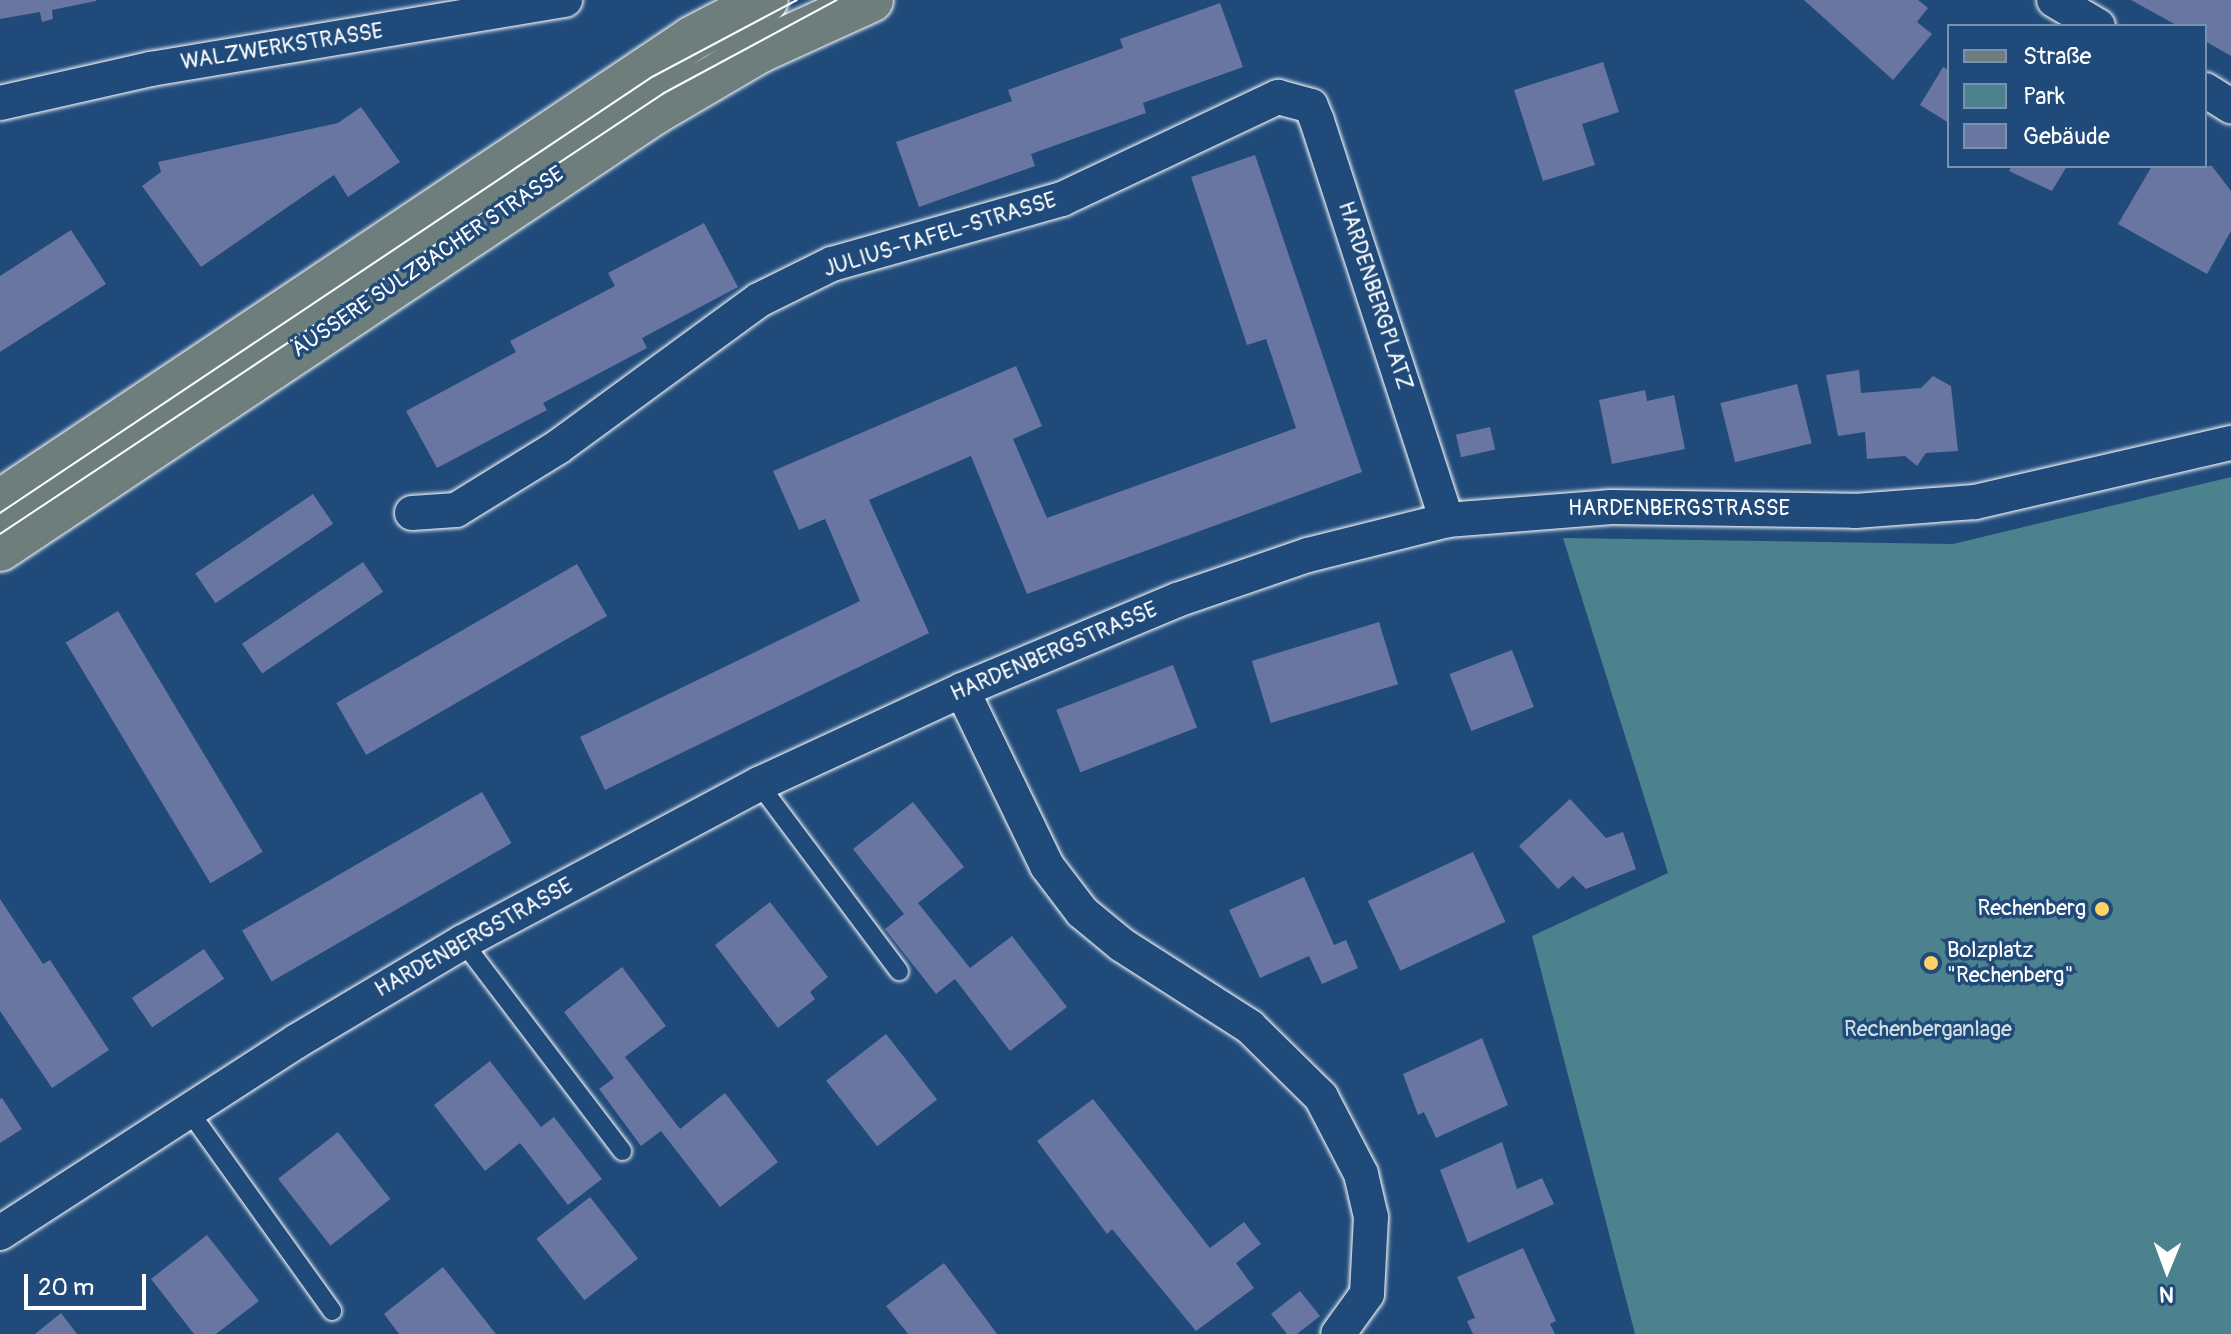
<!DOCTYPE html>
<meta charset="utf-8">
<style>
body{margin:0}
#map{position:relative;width:2231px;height:1334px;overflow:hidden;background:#1f4a7a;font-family:Pangolin,sans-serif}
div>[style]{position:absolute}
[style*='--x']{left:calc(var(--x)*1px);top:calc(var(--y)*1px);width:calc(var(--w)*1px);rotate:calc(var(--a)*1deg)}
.green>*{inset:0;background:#4c818e}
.building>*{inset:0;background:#6976a2;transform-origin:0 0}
.roads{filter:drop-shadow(0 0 2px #fff) drop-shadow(0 0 2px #fff)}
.service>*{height:18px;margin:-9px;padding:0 9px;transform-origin:9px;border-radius:9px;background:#1f4a7a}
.minor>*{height:34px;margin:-17px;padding:0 17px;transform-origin:17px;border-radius:17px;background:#1f4a7a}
.primary>*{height:44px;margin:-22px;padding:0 22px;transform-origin:22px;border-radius:22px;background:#6d7e7c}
.tram>*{height:2px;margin:-1px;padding:0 1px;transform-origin:1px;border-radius:1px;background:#fff}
.dots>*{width:22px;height:22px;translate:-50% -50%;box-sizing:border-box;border:4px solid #1f4a7a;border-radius:50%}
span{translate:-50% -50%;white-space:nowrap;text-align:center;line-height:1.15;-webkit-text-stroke:7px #1f4a7a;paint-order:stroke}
.street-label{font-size:22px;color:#fff}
.poi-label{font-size:22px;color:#fff}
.right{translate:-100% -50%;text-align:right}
.left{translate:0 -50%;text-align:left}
.park-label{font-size:22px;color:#d2e0e3}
.legend{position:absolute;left:1947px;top:24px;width:260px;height:144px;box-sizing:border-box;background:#1f4a7a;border:2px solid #7992af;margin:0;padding:10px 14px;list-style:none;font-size:24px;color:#fff}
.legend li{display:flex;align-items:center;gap:16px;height:40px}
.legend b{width:40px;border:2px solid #7992af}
.north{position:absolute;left:2127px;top:1230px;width:80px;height:80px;-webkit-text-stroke:6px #1f4a7a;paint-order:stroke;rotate:181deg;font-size:22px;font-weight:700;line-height:32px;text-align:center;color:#fff}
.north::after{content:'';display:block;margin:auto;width:28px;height:36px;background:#fff;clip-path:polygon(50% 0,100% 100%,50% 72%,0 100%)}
.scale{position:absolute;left:24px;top:1274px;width:122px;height:36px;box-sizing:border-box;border:4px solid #fff;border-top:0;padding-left:10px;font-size:24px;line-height:28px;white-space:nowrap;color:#fff;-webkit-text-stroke:6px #1f4a7a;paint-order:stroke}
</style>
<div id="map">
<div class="green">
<i style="clip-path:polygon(2231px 477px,2231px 1334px,1635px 1334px,1532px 936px,1668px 873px,1563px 538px,1953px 544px)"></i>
</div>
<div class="building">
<i style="clip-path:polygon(0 0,96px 0,96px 1px,52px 10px,53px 19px,42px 22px,40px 12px,0 19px)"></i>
<i style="clip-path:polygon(1804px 0,1918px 0,1928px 8px,1917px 22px,1932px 34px,1893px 80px)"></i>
<i style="clip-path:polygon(2131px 0,2231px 0,2231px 56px,2205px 41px,2205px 26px,2178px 26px)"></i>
<i style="clip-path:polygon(1220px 3px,1243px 67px,1143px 103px,1146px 113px,1031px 154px,1035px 166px,919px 207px,896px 142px,1012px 101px,1008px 90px,1123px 48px,1120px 39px)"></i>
<i style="clip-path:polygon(1603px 62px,1619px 112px,1582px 124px,1595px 165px,1543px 181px,1514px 90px)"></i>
<i style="clip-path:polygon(1943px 67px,1949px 70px,1949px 123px,1920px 105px)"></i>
<i style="clip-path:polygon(361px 107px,400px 162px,348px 197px,334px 175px,201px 267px,142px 186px,161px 172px,158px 162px,338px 123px)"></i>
<i style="clip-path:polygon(1255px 155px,1362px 472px,1027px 594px,971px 456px,869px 500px,929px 633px,605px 790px,580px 737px,860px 601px,825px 519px,799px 530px,773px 471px,1016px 366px,1042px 426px,1013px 439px,1047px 518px,1296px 428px,1266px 339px,1247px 345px,1191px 177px)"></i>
<i style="clip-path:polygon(2012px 166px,2067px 166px,2052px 191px,2009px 171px)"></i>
<i style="clip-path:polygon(2152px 166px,2212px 166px,2231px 191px,2231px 231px,2207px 274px,2118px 224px)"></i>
<i style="clip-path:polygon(704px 223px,738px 287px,642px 338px,647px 348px,543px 403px,547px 410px,437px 468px,406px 411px,516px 352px,510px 341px,615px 286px,608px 273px)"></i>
<i style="clip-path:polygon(71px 230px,106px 284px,0 352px,0 276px)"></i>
<i style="clip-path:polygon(1859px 370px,1861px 393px,1921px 388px,1933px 376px,1951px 386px,1958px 451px,1926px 453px,1917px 466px,1905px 456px,1867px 459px,1865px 432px,1838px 436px,1826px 375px)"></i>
<i style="left:1797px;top:384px;width:61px;height:79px;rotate:76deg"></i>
<i style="clip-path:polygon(1645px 390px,1647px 401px,1674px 395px,1685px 449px,1612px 464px,1599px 400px)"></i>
<i style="left:1490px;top:427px;width:23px;height:35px;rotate:77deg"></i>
<i style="left:313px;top:494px;width:36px;height:142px;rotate:56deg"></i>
<i style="left:363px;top:562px;width:36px;height:146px;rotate:56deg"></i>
<i style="left:577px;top:564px;width:60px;height:278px;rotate:60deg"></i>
<i style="left:118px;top:611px;width:281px;height:61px;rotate:59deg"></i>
<i style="left:1379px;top:622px;width:65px;height:133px;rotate:73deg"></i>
<i style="left:1512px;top:650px;width:61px;height:67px;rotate:69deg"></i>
<i style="left:1173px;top:665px;width:67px;height:125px;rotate:69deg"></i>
<i style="left:482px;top:792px;width:59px;height:277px;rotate:60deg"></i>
<i style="clip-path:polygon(1570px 799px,1606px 838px,1623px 832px,1636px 869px,1586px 889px,1573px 876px,1558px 889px,1519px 846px)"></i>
<i style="clip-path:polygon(913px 802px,964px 867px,918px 903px,970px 968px,1012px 936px,1067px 1007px,1010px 1051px,955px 979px,936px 994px,885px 929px,904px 914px,853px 849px)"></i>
<i style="left:1473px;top:852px;width:77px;height:116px;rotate:65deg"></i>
<i style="clip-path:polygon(1304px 877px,1334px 945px,1346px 940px,1358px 968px,1322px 984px,1309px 956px,1260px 978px,1229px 910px)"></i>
<i style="clip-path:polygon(0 899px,43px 964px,50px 960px,109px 1050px,52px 1088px,0 1011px)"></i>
<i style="clip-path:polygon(770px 902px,828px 977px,810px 992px,815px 999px,778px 1028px,715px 945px)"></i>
<i style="left:204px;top:949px;width:36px;height:87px;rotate:56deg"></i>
<i style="clip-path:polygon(622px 967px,666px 1026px,625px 1057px,680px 1129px,725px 1093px,778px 1162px,720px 1207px,661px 1131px,641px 1146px,599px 1089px,614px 1078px,564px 1012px)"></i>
<i style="left:886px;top:1034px;width:83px;height:76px;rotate:52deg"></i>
<i style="clip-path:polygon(1482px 1038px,1508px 1105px,1436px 1138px,1424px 1112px,1418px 1115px,1403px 1074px)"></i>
<i style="clip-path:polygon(490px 1061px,541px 1127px,554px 1117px,602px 1179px,568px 1205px,520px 1143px,485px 1171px,434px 1105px)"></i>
<i style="clip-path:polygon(2px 1098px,22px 1129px,0 1143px,0 1099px)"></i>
<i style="clip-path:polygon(1093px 1099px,1210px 1248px,1244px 1222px,1261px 1244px,1236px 1263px,1254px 1288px,1196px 1331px,1112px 1229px,1107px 1234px,1037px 1141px)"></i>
<i style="left:338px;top:1132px;width:85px;height:76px;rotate:52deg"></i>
<i style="clip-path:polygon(1502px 1142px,1517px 1189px,1542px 1178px,1554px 1204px,1468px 1243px,1440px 1170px)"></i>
<i style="left:590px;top:1197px;width:78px;height:68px;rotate:52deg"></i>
<i style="clip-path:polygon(207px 1235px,259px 1301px,216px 1334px,194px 1334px,151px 1279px)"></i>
<i style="clip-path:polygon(1523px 1248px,1556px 1321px,1550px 1324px,1555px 1334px,1473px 1334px,1467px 1321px,1475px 1318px,1457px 1277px)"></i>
<i style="clip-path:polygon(944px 1263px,986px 1319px,997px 1334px,908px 1334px,886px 1306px)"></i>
<i style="clip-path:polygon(443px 1267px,496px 1334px,399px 1334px,384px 1314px)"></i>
<i style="clip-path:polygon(1300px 1291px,1320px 1316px,1297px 1334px,1287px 1334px,1271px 1314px)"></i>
<i style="clip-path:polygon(61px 1313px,77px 1334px,35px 1334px)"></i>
</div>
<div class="roads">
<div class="service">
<i style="--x:759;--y:784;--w:234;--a:53.2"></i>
<i style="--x:463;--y:942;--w:263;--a:52.7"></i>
<i style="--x:189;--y:1111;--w:246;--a:54.4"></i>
</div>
<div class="minor">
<i style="--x:2054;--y:0;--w:51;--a:30.6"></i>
<i style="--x:2205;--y:90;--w:31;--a:32"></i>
<i style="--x:0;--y:103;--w:155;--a:-12.7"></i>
<i style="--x:151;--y:69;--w:420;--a:-9.5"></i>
<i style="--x:412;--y:513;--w:44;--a:-3.9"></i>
<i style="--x:456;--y:510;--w:120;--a:-31.7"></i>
<i style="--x:558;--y:447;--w:249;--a:-36.2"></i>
<i style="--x:759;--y:300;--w:81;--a:-26.3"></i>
<i style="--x:832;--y:264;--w:239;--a:-15.8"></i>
<i style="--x:1062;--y:199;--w:239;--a:-25.3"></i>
<i style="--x:1278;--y:97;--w:34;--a:15"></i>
<i style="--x:1311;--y:106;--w:16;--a:68"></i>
<i style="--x:1317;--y:121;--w:420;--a:72"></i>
<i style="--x:962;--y:690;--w:195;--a:64.2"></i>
<i style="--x:1047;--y:866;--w:58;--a:52.7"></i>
<i style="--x:1082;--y:912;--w:52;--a:39.5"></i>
<i style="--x:1122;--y:945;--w:152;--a:32.6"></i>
<i style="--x:1250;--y:1027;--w:100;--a:44.6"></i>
<i style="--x:1321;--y:1097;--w:87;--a:62.5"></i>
<i style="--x:1361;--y:1174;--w:44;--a:76.9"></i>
<i style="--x:1371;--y:1217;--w:77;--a:93"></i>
<i style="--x:1367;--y:1294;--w:49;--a:125.9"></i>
<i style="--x:0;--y:1233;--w:354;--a:-32.9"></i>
<i style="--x:297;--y:1041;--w:193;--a:-30.8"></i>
<i style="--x:463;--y:942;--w:336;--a:-28.1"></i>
<i style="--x:759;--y:784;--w:224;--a:-24.8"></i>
<i style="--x:962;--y:690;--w:233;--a:-22.7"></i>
<i style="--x:1177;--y:600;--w:139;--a:-19"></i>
<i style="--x:1308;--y:555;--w:143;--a:-14.1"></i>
<i style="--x:1447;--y:520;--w:165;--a:-4.5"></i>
<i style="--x:1611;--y:507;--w:244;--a:0.9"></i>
<i style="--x:1855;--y:511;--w:120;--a:-4.3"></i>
<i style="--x:1975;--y:502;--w:263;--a:-13"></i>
</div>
<div class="primary">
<i style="--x:0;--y:502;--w:834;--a:-33.8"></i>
<i style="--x:693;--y:38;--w:82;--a:-27.5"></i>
<i style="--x:0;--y:549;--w:787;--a:-33.71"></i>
<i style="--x:655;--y:112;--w:121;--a:-30.4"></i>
<i style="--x:759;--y:51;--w:123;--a:-24.5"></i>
</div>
</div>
<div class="tram">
<i style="--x:0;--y:513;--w:784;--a:-33.77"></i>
<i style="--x:652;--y:77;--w:164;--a:-28"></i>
<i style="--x:0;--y:534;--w:797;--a:-33.59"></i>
<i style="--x:664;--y:93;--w:196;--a:-28.3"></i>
</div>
<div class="dots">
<i style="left:2102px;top:909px;background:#ffd166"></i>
<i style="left:1931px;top:963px;background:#ffd166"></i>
</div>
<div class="street-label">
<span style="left:282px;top:47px;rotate:-9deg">WALZWERKSTRASSE</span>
<span style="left:940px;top:235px;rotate:-17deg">JULIUS-TAFEL-STRASSE</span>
<span style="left:428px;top:262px;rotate:-34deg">ÄUSSERE SULZBACHER STRASSE</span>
<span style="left:1375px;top:296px;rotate:72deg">HARDENBERGPLATZ</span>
<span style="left:1679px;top:509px">HARDENBERGSTRASSE</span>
<span style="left:1054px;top:652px;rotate:-23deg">HARDENBERGSTRASSE</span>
<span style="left:474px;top:938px;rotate:-29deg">HARDENBERGSTRASSE</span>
</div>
<div class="poi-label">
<span class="right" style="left:2086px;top:909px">Rechenberg</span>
<span class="left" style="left:1947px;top:963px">Bolzplatz<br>"Rechenberg"</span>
</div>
<div class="park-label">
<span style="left:1928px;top:1030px">Rechenberganlage</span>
</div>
<ul class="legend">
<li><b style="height:10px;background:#6d7e7c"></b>Straße</li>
<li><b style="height:22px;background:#4c818e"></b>Park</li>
<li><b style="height:22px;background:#6976a2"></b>Gebäude</li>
</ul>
<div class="north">N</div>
<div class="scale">20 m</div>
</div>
